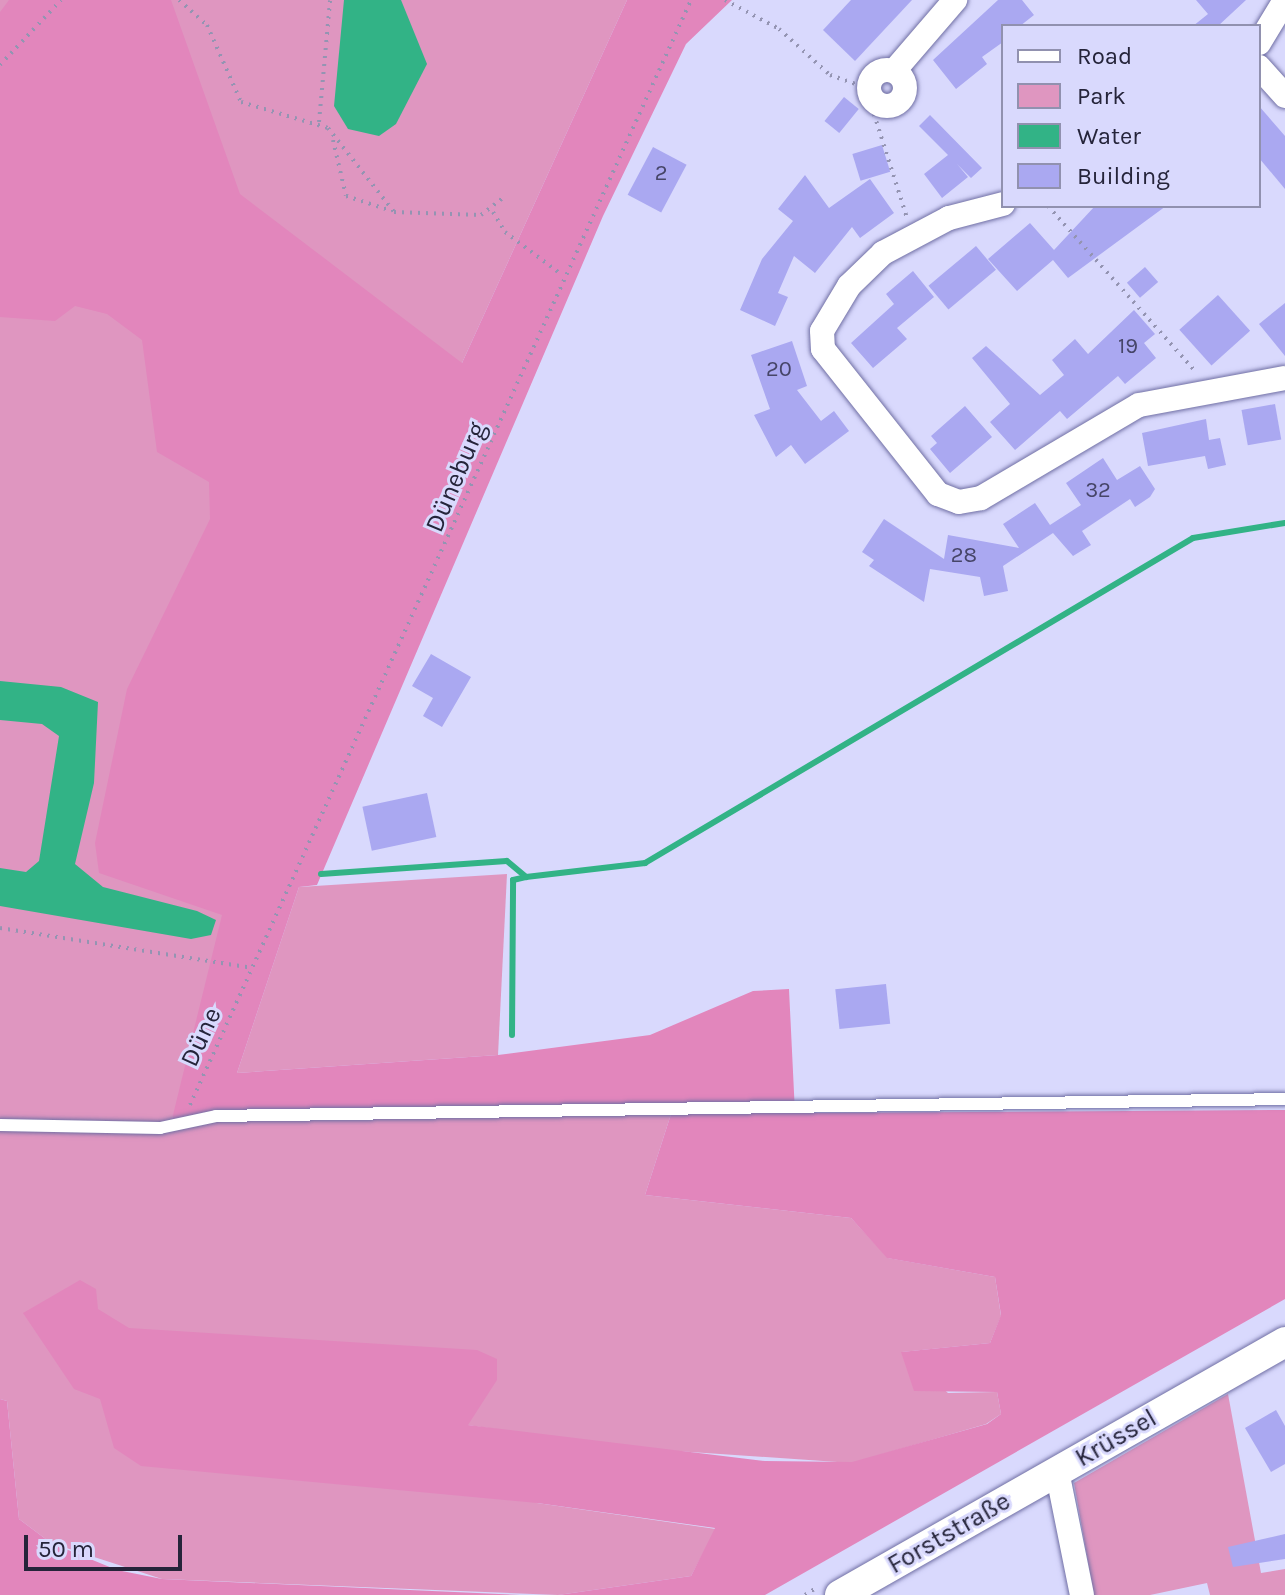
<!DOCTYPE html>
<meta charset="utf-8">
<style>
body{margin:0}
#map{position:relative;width:1285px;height:1595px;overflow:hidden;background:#d9d9fd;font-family:Karla,sans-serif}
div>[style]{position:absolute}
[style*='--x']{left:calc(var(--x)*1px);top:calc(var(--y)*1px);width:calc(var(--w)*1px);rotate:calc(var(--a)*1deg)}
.green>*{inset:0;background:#df96c0}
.forest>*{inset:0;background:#e286bc}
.water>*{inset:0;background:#32b386}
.stream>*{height:6px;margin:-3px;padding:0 3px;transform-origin:3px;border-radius:3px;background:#32b386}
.building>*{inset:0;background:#aaa8f1;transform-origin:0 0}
.path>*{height:4px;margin-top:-2px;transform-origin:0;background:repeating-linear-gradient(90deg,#9494b2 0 2px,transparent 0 8px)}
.roads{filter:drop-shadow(0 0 2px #706fa4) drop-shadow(0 0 2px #706fa4)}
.service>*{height:12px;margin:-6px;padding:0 6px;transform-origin:6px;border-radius:6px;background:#fff}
.minor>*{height:24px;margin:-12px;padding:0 12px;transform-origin:12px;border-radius:12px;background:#fff}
.minor>.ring{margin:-12px;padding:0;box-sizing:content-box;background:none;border:24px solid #fff;border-radius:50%}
.tertiary>*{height:30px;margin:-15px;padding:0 15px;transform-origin:15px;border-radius:15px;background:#fff}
span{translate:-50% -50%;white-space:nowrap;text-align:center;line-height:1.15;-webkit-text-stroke:6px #d9d9fd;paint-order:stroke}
.number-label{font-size:22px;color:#464568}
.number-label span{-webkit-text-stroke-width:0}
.street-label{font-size:26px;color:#25243a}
.legend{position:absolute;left:1001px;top:24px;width:260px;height:184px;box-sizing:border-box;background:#d9d9fd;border:2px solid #9191af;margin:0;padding:10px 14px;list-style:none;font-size:24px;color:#25243a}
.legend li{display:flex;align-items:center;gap:16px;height:40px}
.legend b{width:40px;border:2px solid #9191af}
.scale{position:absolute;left:24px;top:1535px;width:158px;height:36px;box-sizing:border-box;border:4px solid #25243a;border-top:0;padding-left:10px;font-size:24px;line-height:28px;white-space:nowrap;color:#25243a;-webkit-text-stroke:6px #d9d9fd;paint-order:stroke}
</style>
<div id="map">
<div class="green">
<i style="clip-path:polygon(0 0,627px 0,462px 363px,172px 1119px,671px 1114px,645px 1195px,851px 1218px,888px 1258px,995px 1277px,1001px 1316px,990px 1343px,902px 1352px,948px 1393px,997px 1392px,1001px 1414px,986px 1424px,852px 1463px,632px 1448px,467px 1425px,537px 1503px,716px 1529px,691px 1576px,558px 1595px,162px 1579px,51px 1543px,19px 1519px,7px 1401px,0 1399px)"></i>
<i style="clip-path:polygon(507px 874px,498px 1055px,237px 1073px,299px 887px)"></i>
<i style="clip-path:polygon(1228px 1394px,1261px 1573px,1285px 1569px,1285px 1595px,1210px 1595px,1207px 1583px,1150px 1595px,1094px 1595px,1074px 1483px)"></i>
</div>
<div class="forest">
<i style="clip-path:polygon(9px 0,171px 0,240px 194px,462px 363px,627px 0,732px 0,686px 44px,603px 216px,317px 885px,299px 887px,237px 1073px,498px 1055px,650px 1035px,753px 991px,789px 989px,795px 1113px,1285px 1110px,1285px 1299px,765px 1595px,558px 1595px,691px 1576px,715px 1528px,537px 1503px,141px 1466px,114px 1448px,100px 1399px,74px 1389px,23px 1313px,80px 1280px,96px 1289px,98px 1309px,129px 1328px,477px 1350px,497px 1359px,497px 1380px,468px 1425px,765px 1461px,852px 1462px,987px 1424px,1001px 1414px,997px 1392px,914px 1391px,901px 1352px,990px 1343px,1001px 1315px,995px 1277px,887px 1258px,851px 1218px,645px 1195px,671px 1114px,172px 1119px,222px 915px,99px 873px,95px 843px,127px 689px,210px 519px,209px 482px,157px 452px,142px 340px,107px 314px,75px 306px,55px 321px,0 317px,0 12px)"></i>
<i style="clip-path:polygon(0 1399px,7px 1401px,19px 1519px,51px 1543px,117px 1570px,162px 1579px,520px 1595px,0 1595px)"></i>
</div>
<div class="water">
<i style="clip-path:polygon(344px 0,401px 0,427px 64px,396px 124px,379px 136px,348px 129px,334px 106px)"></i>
<i style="clip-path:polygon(0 681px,61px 687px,98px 702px,94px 783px,75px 864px,103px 887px,197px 911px,216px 920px,211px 935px,191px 939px,0 906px,0 868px,26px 872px,39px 861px,59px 736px,42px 724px,0 720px)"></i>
</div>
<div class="stream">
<i style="--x:321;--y:874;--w:186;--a:-4"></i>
<i style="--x:507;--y:861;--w:25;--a:40"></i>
<i style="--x:526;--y:877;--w:120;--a:-6.7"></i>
<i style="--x:645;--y:863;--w:637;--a:-30.67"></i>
<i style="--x:1193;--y:538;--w:93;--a:-9.3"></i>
<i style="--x:512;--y:1035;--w:155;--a:-89.6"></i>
<i style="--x:513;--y:880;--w:13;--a:-13"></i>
</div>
<div class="building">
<i style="clip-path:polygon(851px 0,912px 0,855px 61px,823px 30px)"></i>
<i style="clip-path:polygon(998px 0,1022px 0,1034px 15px,1020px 26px,1003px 26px,1003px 42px,982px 57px,987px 64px,956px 89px,933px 60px)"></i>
<i style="clip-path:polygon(1196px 0,1246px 0,1218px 26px,1193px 26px,1208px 14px)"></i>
<i style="left:844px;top:97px;width:19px;height:31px;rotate:39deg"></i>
<i style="clip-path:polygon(1259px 106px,1285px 136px,1285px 189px,1259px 158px)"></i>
<i style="clip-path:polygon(930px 115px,982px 168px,971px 178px,957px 164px,968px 177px,942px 198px,924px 174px,948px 155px,919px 126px)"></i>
<i style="left:882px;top:145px;width:28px;height:31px;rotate:73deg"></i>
<i style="left:653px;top:147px;width:38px;height:54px;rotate:28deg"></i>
<i style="clip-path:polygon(805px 175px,829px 208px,870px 179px,894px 213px,860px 238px,852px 227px,815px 273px,794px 256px,778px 293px,788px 297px,775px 326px,740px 310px,762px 259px,793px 221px,778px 209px)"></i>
<i style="clip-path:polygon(1095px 206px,1166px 206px,1068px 278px,1053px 260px,1017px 291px,988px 259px,1030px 223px,1054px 250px)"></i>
<i style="left:976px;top:246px;width:31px;height:62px;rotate:50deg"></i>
<i style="left:1145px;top:267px;width:20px;height:24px;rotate:49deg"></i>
<i style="clip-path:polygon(913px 271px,934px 297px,897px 328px,907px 339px,873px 368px,851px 343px,894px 304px,886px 294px)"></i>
<i style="left:1218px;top:295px;width:48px;height:52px;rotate:48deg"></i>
<i style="clip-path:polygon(1285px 303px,1285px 356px,1259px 324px)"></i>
<i style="clip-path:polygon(1134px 310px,1155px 334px,1144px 343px,1156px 358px,1125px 384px,1118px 376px,1067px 419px,1060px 411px,1015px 450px,990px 422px,1010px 404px,972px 358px,986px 346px,1040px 395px,1064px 375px,1052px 360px,1075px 339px,1088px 354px)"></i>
<i style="clip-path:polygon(792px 341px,807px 386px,797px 390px,821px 421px,834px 411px,849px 431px,805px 464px,791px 445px,776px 457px,754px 415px,770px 409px,751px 355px)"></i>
<i style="left:1275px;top:404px;width:36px;height:34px;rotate:80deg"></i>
<i style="clip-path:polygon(965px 406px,992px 437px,950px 473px,930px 449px,937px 443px,931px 436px)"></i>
<i style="clip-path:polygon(1206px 419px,1209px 440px,1220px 438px,1226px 465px,1208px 469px,1205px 456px,1148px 466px,1142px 433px)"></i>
<i style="clip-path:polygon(1103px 458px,1117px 480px,1140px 466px,1155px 489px,1150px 497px,1135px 507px,1130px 499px,1082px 531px,1091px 545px,1073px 556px,1053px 533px,1003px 566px,1008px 591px,984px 596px,980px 577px,930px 569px,924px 602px,869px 566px,874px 560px,862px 552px,884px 519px,944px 559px,948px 535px,1019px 548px,1003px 524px,1035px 503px,1050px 525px,1081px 505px,1066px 483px)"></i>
<i style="clip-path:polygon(431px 654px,471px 677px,442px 727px,423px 716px,433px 698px,412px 686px)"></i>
<i style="left:427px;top:793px;width:45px;height:66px;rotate:78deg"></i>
<i style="left:886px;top:984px;width:40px;height:51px;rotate:84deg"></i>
<i style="clip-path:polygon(1276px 1410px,1285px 1426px,1285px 1464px,1271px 1472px,1245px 1428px)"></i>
<i style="clip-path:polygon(1285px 1534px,1285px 1559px,1233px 1567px,1228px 1547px)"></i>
</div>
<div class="path">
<i style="--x:179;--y:0;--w:38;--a:42"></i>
<i style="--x:207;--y:25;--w:84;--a:66.2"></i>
<i style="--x:241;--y:102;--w:91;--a:16.6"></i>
<i style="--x:328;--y:128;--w:107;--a:51.8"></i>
<i style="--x:394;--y:212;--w:87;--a:2"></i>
<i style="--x:481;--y:215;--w:31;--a:-38"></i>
<i style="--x:725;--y:0;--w:61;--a:28.2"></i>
<i style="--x:779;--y:29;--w:69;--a:42"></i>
<i style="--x:830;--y:75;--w:42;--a:19.3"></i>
<i style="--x:0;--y:65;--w:89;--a:-46.8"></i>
<i style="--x:878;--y:103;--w:12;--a:110"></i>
<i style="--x:874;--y:114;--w:109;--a:72.4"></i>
<i style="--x:319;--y:122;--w:122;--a:-84.8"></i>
<i style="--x:333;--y:140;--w:57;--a:76.9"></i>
<i style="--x:346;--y:196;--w:48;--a:18.1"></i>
<i style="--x:1048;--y:206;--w:221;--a:48.3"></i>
<i style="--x:493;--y:212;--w:23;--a:59"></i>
<i style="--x:505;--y:232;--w:70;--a:36.9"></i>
<i style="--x:0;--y:928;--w:256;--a:9"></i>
<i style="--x:190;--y:1105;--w:1213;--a:-65.61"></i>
<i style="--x:805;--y:1595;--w:13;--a:-32"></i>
</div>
<div class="roads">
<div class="service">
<i style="--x:0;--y:1125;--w:160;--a:1.1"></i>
<i style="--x:160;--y:1128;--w:57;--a:-12.1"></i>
<i style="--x:216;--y:1116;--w:1069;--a:-0.91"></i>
</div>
<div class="minor">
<i style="--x:1259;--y:43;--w:50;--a:-58.8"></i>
<i style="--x:1259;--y:67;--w:39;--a:48"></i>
<i class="ring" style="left:869px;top:70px;width:12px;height:12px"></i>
<i style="--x:894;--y:71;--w:94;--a:-49.3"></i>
<i style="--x:1003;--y:204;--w:56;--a:165.5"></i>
<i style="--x:949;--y:218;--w:75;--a:152.1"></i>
<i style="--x:883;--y:253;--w:47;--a:135.9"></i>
<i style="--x:849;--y:286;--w:52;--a:121"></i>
<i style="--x:822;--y:331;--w:18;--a:87"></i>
<i style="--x:823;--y:349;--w:185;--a:51.6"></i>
<i style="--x:938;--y:494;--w:22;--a:21"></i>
<i style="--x:959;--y:502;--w:22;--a:-10"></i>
<i style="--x:981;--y:498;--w:183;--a:-30.5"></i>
<i style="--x:1139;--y:405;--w:148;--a:-10.5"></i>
<i style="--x:1057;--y:1471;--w:126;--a:78.6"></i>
</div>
<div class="tertiary">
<i style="--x:840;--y:1595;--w:512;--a:-29.62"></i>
</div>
</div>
<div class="number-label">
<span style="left:661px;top:174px">2</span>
<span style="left:1128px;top:347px">19</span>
<span style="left:779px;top:370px">20</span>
<span style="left:1098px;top:491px">32</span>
<span style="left:964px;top:556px">28</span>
</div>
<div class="street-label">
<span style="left:456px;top:477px;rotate:-67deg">Düneburg</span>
<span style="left:201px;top:1037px;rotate:-65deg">Düne</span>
<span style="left:1116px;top:1438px;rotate:-30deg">Krüssel</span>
<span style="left:949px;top:1533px;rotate:-30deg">Forststraße</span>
</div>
<ul class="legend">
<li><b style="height:10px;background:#fff"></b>Road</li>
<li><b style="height:22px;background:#df96c0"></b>Park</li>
<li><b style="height:22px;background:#32b386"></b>Water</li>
<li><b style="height:22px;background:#aaa8f1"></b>Building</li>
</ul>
<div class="scale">50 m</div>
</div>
